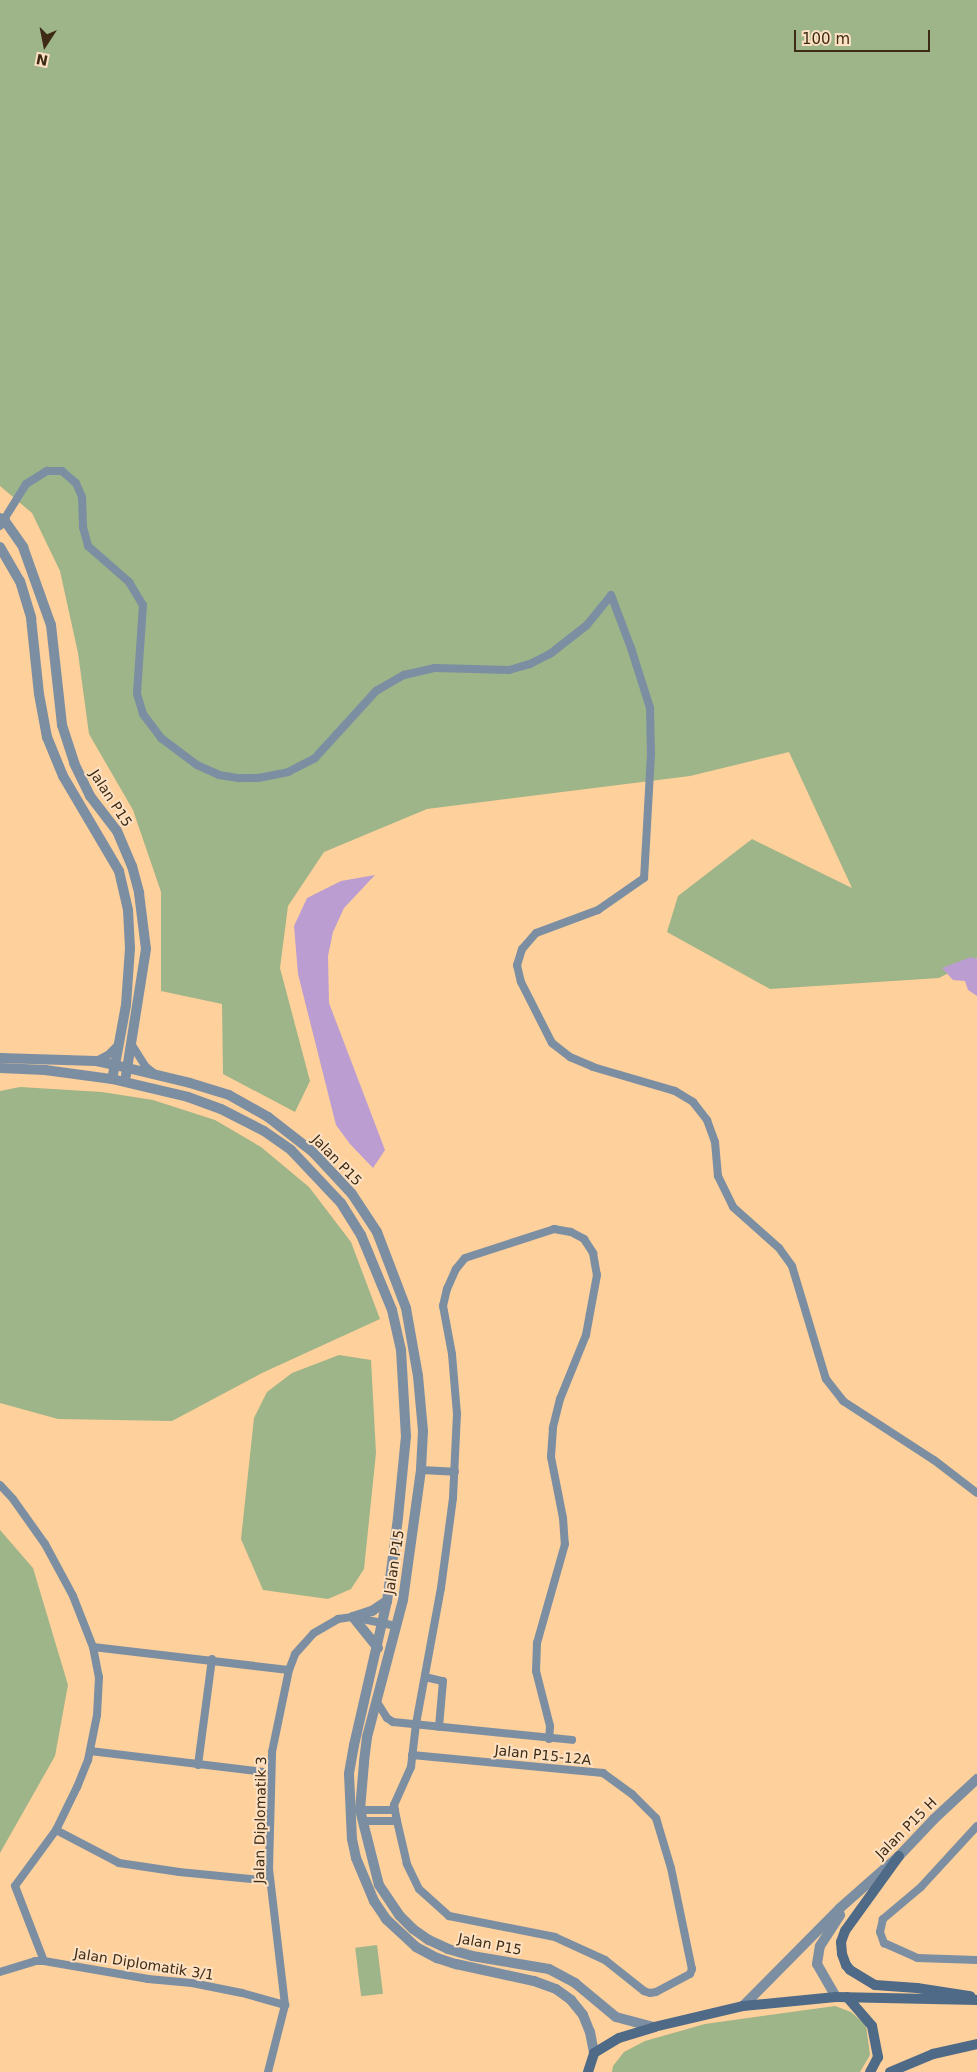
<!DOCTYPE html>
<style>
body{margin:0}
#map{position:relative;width:977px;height:2072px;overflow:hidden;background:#fed09b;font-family:"DejaVu Sans",sans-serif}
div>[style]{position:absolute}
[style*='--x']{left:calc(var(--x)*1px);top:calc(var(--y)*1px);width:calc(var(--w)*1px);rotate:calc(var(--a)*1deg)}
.green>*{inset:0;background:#9eb489;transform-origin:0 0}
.water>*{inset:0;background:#bb9dd2}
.minor>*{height:8px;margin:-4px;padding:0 4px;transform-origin:4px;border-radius:4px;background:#7c8ea2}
.tertiary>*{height:10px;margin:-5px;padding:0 5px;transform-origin:5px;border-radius:5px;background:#7c8ea2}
.secondary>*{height:10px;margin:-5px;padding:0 5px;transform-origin:5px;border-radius:5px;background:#4f6a87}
span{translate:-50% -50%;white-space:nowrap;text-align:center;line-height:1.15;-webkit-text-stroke:4px #fde1c2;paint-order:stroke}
.street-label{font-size:14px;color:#3d2b16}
.north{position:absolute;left:20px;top:20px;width:50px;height:50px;-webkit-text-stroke:4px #fde1c2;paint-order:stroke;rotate:191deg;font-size:14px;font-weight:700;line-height:20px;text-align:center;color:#3d2b16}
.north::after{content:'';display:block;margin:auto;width:18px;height:22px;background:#3d2b16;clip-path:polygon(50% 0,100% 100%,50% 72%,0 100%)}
.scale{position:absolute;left:794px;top:30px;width:136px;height:22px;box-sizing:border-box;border:2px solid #3d2b16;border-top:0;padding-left:6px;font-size:15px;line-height:18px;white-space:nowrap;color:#3d2b16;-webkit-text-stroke:4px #fde1c2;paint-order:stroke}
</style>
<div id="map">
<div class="green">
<i style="clip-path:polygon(0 0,977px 0,977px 958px,939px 978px,770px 989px,667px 932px,678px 896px,752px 839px,852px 888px,789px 752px,690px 776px,427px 809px,324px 852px,288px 906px,280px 968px,310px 1081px,295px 1112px,223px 1074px,222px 1004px,161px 991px,161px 892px,133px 810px,89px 734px,78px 653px,60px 571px,32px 513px,0 486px)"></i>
<i style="clip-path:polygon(20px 1087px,102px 1092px,153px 1100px,215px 1120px,261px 1147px,309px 1187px,351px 1242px,380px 1319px,262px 1373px,172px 1421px,58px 1419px,0 1403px,0 1091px)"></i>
<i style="clip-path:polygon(339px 1355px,371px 1360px,376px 1453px,364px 1569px,351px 1589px,328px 1599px,263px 1590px,241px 1539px,254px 1418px,267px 1392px,292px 1373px)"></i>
<i style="clip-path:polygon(0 1530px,33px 1568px,68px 1685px,55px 1756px,0 1853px)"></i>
<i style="left:377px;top:1945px;width:49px;height:22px;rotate:83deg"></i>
<i style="clip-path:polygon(835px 2006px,851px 2012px,866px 2025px,870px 2055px,860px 2072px,612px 2072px,613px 2066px,624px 2052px,645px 2041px,705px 2024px)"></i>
</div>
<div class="water">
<i style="clip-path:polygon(375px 875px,344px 908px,333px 932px,328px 956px,329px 1003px,385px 1150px,373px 1168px,350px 1144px,336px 1125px,298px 974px,294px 926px,307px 898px,341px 881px)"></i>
<i style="clip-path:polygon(971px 957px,977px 959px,977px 996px,968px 990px,965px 981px,953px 980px,942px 968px)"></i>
</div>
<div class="minor">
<i style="--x:0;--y:526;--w:49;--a:-58.2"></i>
<i style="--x:26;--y:484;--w:25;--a:-32"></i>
<i style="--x:47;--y:471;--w:15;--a:0"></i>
<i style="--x:62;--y:471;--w:18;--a:41"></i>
<i style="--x:76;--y:483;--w:15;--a:67"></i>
<i style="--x:82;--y:497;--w:30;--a:88"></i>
<i style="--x:83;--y:527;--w:20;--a:75"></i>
<i style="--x:88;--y:546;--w:55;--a:41.3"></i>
<i style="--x:129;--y:582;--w:27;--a:59"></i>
<i style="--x:143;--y:605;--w:89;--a:93.9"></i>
<i style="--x:137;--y:694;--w:21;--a:73"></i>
<i style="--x:143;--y:714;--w:30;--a:53"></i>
<i style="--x:161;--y:738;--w:45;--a:36.9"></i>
<i style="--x:197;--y:765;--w:24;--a:24"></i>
<i style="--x:219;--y:775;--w:20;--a:9"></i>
<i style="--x:239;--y:778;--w:19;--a:0"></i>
<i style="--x:258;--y:778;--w:31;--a:-11"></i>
<i style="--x:288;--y:772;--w:30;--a:-27"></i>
<i style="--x:315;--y:758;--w:91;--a:-47.7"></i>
<i style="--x:376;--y:691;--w:32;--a:-30"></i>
<i style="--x:404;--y:675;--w:32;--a:-13"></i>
<i style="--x:435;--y:668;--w:74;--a:1.5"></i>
<i style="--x:509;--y:670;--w:22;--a:-16"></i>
<i style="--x:530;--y:664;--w:22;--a:-27"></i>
<i style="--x:550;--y:654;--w:47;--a:-38.1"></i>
<i style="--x:587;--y:625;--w:38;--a:-51"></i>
<i style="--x:611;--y:595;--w:57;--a:69.3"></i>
<i style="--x:631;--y:648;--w:63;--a:72.4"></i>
<i style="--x:650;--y:708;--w:46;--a:88.8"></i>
<i style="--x:651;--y:754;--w:124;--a:93.2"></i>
<i style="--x:644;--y:878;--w:56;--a:145.2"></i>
<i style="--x:598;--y:910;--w:66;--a:159.6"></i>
<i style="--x:536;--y:933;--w:21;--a:131"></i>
<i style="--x:522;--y:949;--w:17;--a:107"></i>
<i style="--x:517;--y:965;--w:17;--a:77"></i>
<i style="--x:521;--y:982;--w:68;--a:63.1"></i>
<i style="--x:552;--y:1043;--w:23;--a:38"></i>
<i style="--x:570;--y:1057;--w:25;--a:23"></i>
<i style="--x:593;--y:1067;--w:85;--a:16.3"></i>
<i style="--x:675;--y:1091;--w:21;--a:31"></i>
<i style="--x:693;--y:1102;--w:23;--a:52"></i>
<i style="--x:707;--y:1120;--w:23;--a:70"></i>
<i style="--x:715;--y:1142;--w:34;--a:85"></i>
<i style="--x:718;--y:1176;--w:34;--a:64"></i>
<i style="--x:733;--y:1207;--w:62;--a:41.7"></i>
<i style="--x:779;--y:1248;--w:22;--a:54"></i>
<i style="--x:792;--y:1266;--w:118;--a:73.3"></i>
<i style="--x:826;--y:1379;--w:28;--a:52"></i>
<i style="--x:843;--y:1401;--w:108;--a:33"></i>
<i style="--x:934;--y:1460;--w:54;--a:37.5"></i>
<i style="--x:132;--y:1045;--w:25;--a:58"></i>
<i style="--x:145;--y:1066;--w:13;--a:39"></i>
<i style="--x:96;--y:1061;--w:13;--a:-27"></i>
<i style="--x:108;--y:1055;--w:14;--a:-45"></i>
<i style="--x:421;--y:1470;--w:34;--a:3"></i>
<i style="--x:0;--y:1485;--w:19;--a:47"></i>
<i style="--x:13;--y:1499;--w:55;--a:54.6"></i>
<i style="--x:45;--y:1544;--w:59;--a:61.7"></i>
<i style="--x:73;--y:1596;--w:55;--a:68.6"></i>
<i style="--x:93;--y:1647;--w:31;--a:79"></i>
<i style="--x:99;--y:1677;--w:38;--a:93"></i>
<i style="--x:97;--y:1715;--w:46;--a:101.3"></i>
<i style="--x:88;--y:1760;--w:29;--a:112"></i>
<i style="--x:77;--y:1787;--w:48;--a:116"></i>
<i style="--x:56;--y:1830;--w:69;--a:126.2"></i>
<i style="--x:15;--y:1886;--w:80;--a:68.9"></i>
<i style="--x:93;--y:1647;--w:197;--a:6.7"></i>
<i style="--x:425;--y:1677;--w:18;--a:13"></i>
<i style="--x:443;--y:1681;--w:46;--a:95"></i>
<i style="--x:377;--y:1702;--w:19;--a:58"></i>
<i style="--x:387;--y:1718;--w:7;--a:34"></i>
<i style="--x:393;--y:1722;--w:180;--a:5.7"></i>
<i style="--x:90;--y:1751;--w:182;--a:6.9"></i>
<i style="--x:412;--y:1755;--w:192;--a:5.4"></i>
<i style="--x:603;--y:1773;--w:36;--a:36"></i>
<i style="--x:632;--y:1794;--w:34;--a:45"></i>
<i style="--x:656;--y:1818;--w:52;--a:73.3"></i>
<i style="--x:671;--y:1868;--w:103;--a:78.3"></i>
<i style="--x:692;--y:1969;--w:5;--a:112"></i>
<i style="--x:690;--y:1974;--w:38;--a:152"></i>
<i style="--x:656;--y:1992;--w:6;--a:171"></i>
<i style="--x:650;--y:1993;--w:6;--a:-162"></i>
<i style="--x:644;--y:1991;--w:50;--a:-141.5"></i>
<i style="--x:605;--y:1960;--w:55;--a:-155.3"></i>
<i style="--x:555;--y:1937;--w:108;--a:-168.8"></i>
<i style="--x:449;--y:1916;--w:40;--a:-138"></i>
<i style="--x:419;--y:1889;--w:28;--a:-116"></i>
<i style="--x:407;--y:1864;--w:44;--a:-103.1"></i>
<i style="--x:397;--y:1821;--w:16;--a:-101"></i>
<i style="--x:394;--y:1805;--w:42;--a:-65.9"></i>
<i style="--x:411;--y:1767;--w:43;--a:-83.4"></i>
<i style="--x:416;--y:1724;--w:138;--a:-79.6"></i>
<i style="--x:441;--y:1588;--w:91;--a:-82.4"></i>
<i style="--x:453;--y:1498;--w:84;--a:-87.3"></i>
<i style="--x:457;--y:1414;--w:60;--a:-94.8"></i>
<i style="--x:452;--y:1354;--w:49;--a:-100.6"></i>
<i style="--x:443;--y:1306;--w:17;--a:-77"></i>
<i style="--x:447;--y:1289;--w:22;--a:-66"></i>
<i style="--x:456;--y:1269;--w:14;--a:-51"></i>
<i style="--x:465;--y:1258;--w:94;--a:-18"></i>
<i style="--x:554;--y:1229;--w:17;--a:10"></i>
<i style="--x:571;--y:1232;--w:15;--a:28"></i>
<i style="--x:584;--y:1239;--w:17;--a:57"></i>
<i style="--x:593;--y:1253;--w:22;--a:80"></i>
<i style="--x:597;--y:1275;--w:61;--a:100.4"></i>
<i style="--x:586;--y:1335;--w:69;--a:112.1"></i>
<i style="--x:560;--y:1399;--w:30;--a:104"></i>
<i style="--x:553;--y:1428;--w:29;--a:94"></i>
<i style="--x:551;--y:1457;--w:62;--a:78.9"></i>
<i style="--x:563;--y:1518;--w:26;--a:86"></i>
<i style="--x:565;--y:1544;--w:103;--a:105.8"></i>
<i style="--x:537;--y:1643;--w:28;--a:92"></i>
<i style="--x:536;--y:1671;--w:57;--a:75.7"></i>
<i style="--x:550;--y:1726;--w:13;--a:94"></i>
<i style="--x:198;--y:1765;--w:107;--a:-82.5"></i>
<i style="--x:360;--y:1810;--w:35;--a:0"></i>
<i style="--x:362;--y:1821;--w:35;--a:0"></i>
<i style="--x:977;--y:1826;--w:83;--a:132.6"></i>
<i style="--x:921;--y:1887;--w:50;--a:139.9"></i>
<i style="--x:883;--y:1919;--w:13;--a:103"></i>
<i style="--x:880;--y:1932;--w:12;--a:70"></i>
<i style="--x:884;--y:1943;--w:36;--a:24"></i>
<i style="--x:917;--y:1958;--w:60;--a:1.9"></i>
<i style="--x:56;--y:1830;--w:71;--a:27.6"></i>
<i style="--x:119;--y:1863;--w:61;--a:8.5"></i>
<i style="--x:179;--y:1872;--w:91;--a:5.6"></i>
<i style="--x:0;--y:1972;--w:37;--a:-17"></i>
<i style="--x:35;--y:1961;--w:9;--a:0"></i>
<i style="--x:44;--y:1961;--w:106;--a:9.8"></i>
<i style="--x:148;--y:1979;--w:44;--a:5.2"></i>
<i style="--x:192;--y:1983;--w:51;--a:11.3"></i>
<i style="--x:242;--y:1993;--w:45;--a:15.6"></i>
<i style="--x:268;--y:2072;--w:69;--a:-75.8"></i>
<i style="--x:285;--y:2005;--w:137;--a:-96.7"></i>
<i style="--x:269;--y:1869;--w:117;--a:-88.5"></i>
<i style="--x:272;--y:1752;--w:84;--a:-78.3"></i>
<i style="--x:289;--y:1670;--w:17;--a:-69"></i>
<i style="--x:295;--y:1654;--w:28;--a:-48"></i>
<i style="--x:314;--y:1633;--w:28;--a:-30"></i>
<i style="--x:338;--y:1619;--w:15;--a:-8"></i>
<i style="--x:353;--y:1617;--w:44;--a:11.8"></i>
</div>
<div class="tertiary">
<i style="--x:0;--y:518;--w:6;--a:31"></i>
<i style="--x:5;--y:521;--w:32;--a:55"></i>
<i style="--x:23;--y:547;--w:83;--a:70.3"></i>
<i style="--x:51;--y:625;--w:101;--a:83.7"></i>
<i style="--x:62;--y:725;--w:40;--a:72"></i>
<i style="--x:74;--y:763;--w:37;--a:64"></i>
<i style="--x:90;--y:796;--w:44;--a:52.4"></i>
<i style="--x:117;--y:831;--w:38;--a:67"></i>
<i style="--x:132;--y:866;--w:28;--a:75"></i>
<i style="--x:139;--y:893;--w:56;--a:82.9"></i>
<i style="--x:146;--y:949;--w:128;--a:99"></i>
<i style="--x:0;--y:547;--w:39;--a:60"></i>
<i style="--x:20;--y:581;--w:39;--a:73"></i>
<i style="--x:31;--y:618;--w:76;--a:84"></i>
<i style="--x:39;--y:694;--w:44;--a:79.5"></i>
<i style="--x:47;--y:737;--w:42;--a:67.7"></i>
<i style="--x:63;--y:776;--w:110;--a:59.5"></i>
<i style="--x:119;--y:871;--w:40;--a:77"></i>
<i style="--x:128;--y:910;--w:38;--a:87"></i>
<i style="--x:130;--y:948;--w:57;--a:94"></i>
<i style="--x:126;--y:1005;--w:61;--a:100.4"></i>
<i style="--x:115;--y:1065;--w:19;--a:-168"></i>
<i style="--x:96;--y:1061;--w:96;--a:-178.2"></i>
<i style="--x:0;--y:1068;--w:45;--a:2.5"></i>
<i style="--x:45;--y:1070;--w:68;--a:7.7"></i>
<i style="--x:112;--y:1079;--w:78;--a:13.3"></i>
<i style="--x:188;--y:1097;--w:35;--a:20"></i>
<i style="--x:221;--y:1109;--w:48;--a:27.1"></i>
<i style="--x:264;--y:1131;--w:33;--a:35"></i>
<i style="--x:291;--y:1150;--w:73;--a:46.7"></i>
<i style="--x:341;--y:1203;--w:38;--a:58"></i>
<i style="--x:361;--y:1235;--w:81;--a:67.5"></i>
<i style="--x:392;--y:1310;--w:41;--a:77.3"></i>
<i style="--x:401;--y:1350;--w:86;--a:86.7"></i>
<i style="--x:406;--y:1436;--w:82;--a:95.6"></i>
<i style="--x:398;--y:1518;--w:84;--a:97.5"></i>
<i style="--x:387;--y:1601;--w:148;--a:102.9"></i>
<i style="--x:354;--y:1745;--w:29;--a:100"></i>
<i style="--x:349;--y:1774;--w:65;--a:87.4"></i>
<i style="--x:352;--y:1839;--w:19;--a:78"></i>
<i style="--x:356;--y:1858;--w:47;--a:67.3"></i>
<i style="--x:374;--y:1901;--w:22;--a:56"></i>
<i style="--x:386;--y:1919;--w:41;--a:43"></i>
<i style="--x:416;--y:1947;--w:24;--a:28"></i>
<i style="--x:437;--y:1958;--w:20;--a:18"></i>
<i style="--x:456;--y:1964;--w:80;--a:12.3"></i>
<i style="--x:534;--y:1981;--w:23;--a:20"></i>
<i style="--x:556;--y:1989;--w:19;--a:36"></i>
<i style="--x:571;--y:2000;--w:19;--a:51"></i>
<i style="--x:583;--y:2015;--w:18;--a:68"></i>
<i style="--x:590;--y:2032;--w:21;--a:79"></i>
<i style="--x:112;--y:1079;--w:14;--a:-78"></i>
<i style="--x:115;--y:1065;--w:77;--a:13.5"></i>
<i style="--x:190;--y:1083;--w:41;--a:17.1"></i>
<i style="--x:229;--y:1095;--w:45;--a:29.4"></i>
<i style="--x:268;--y:1117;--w:57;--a:37.9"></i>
<i style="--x:313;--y:1152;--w:57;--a:47.1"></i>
<i style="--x:352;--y:1194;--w:45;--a:56.7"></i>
<i style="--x:377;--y:1232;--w:81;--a:69.1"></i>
<i style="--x:406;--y:1308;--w:69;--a:80"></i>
<i style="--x:418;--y:1376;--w:55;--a:84.8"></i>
<i style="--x:423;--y:1431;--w:39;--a:93"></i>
<i style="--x:421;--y:1470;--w:131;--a:97.9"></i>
<i style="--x:403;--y:1600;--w:142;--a:104.7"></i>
<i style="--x:367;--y:1737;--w:26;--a:97"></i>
<i style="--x:364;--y:1763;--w:47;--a:94.9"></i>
<i style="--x:360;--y:1810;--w:77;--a:75.8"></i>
<i style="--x:379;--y:1885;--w:36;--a:56"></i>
<i style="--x:399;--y:1915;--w:20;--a:45"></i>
<i style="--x:413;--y:1929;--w:19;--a:35"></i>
<i style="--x:429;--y:1940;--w:21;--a:25"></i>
<i style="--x:448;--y:1949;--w:25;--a:16"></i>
<i style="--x:472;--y:1956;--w:78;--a:9.6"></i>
<i style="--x:549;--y:1969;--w:30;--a:28"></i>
<i style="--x:575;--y:1983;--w:53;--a:39.7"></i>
<i style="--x:616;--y:2017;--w:39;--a:15"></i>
<i style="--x:378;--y:1648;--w:40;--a:-129"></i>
<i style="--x:353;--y:1617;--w:20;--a:-18"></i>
<i style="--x:372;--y:1611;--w:18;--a:-34"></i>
<i style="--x:836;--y:1997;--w:38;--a:-120"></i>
<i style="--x:817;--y:1964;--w:18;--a:-81"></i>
<i style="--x:820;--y:1946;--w:37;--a:-57"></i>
<i style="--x:743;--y:2006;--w:138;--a:-45.3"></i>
<i style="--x:840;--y:1908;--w:79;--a:-41.4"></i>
<i style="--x:899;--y:1856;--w:51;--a:-46.6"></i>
<i style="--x:934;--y:1819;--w:59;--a:-42.9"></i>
</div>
<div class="secondary">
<i style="--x:899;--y:1856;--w:92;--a:125.8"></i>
<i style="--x:845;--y:1931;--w:12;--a:110"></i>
<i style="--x:841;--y:1942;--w:12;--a:85"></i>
<i style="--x:842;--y:1954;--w:12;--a:70"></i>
<i style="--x:846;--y:1965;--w:6;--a:51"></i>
<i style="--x:850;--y:1970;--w:29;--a:31"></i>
<i style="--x:875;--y:1985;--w:42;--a:4.1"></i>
<i style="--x:917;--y:1988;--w:54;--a:8.6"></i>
<i style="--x:847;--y:1997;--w:38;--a:49"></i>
<i style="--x:872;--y:2026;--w:32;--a:79"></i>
<i style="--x:878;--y:2057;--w:17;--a:118"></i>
<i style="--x:588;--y:2072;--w:20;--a:-72"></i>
<i style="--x:594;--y:2053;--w:29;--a:-31"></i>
<i style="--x:619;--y:2038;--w:37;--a:-17"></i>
<i style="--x:654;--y:2027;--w:91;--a:-13.3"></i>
<i style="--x:743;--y:2006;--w:93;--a:-5.5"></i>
<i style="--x:836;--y:1997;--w:141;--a:1.2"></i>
<i style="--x:890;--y:2072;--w:47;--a:-22.7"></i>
<i style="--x:933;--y:2054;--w:45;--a:-12.8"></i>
</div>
<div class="street-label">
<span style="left:111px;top:798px;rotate:57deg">Jalan P15</span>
<span style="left:337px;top:1160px;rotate:46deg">Jalan P15</span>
<span style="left:394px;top:1562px;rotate:-81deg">Jalan P15</span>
<span style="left:543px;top:1755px;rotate:6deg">Jalan P15-12A</span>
<span style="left:260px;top:1820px;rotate:-89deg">Jalan Diplomatik 3</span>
<span style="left:906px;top:1828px;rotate:-45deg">Jalan P15 H</span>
<span style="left:490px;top:1944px;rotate:11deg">Jalan P15</span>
<span style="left:144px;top:1964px;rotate:9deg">Jalan Diplomatik 3/1</span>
</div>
<div class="north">N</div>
<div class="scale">100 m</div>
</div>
